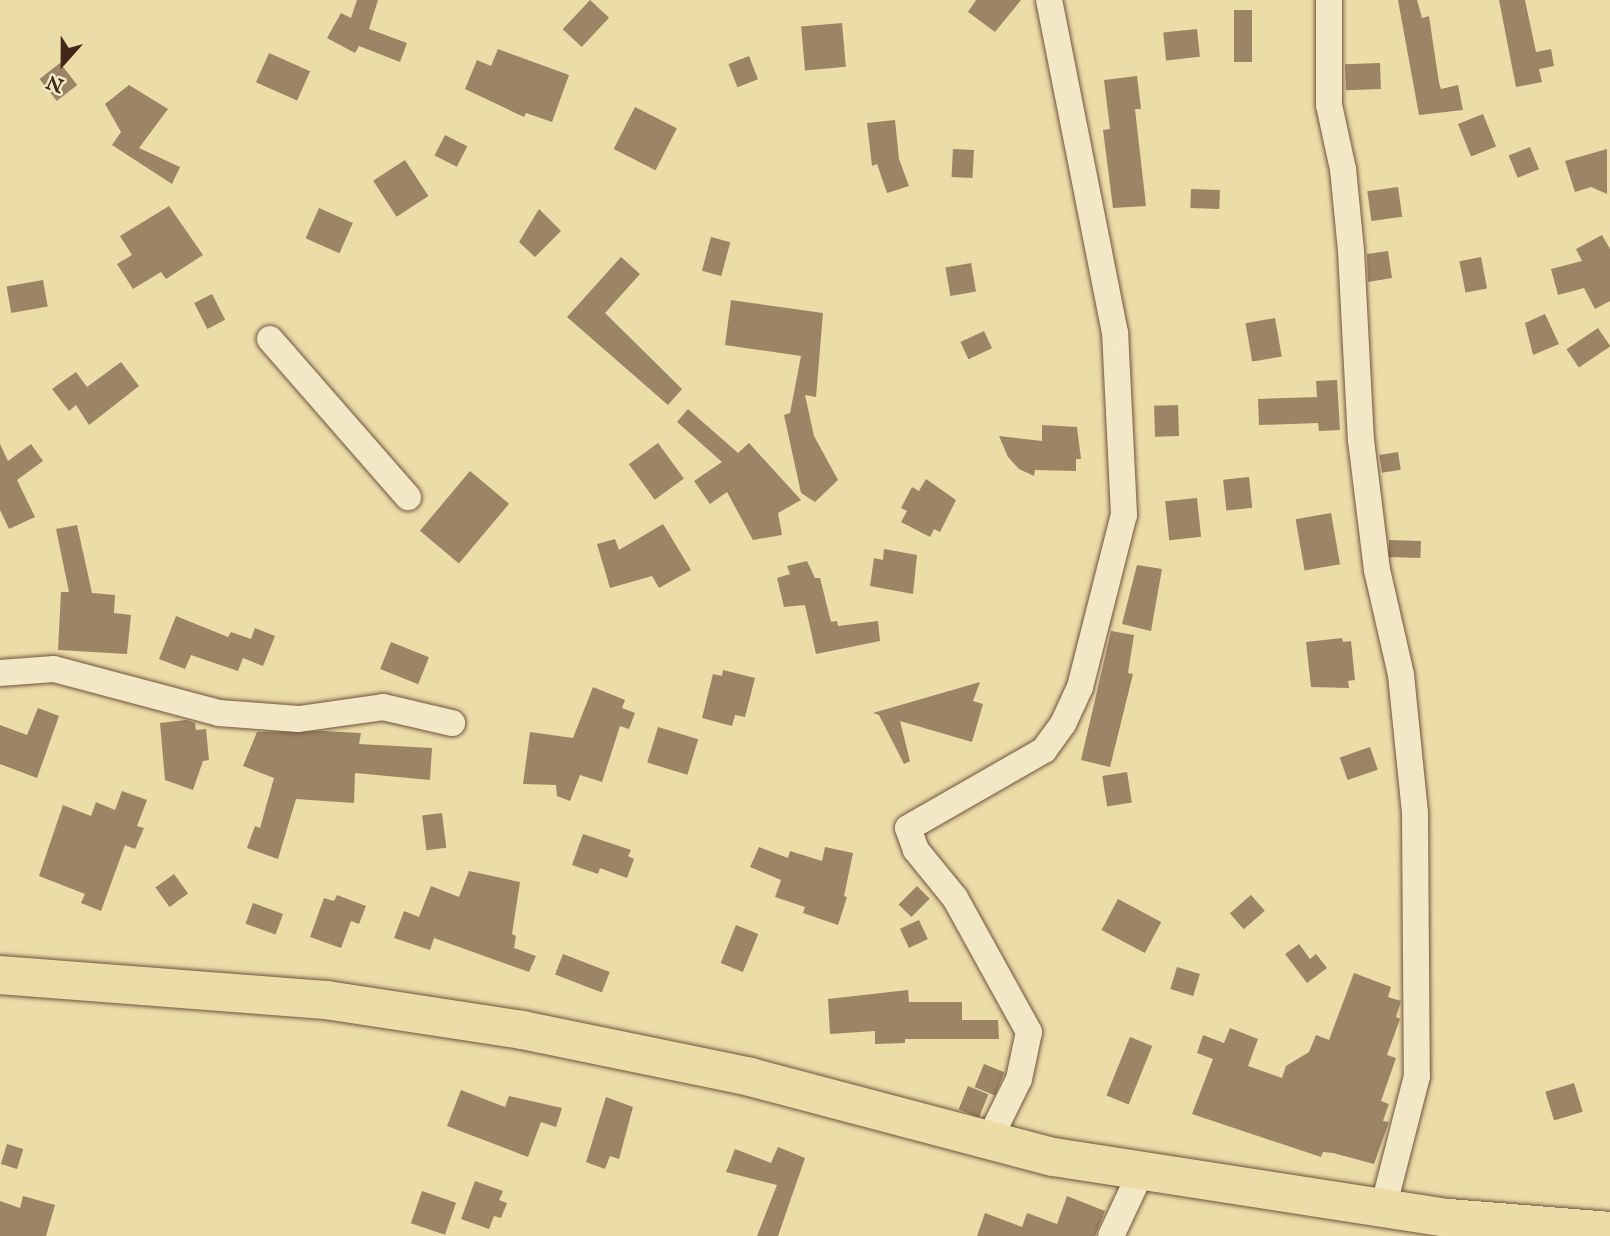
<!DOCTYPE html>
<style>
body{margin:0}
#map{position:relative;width:1610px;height:1236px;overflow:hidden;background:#ecdca8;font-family:"IM FELL English",serif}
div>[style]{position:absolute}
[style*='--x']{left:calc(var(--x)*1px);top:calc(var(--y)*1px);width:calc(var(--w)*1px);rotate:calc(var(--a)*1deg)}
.building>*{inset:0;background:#9b8564;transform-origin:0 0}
.roads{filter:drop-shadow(0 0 2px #6e543e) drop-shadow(0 0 2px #6e543e)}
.minor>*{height:26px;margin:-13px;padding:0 13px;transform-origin:13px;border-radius:13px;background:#f3e8c6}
.trunk>*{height:38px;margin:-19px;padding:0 19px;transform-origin:19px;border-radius:19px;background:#ecdca8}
span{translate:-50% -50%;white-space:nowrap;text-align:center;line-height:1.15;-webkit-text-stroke:5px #f3e8c6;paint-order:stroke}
.north{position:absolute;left:28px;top:28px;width:70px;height:70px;-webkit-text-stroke:5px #f3e8c6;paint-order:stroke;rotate:201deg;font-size:19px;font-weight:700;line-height:28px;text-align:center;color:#44271b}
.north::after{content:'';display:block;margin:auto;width:24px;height:32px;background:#44271b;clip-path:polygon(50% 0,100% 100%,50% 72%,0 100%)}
</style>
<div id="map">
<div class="building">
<i style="clip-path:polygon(357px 0,378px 0,369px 29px,407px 43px,400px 62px,359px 46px,355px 53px,327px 38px,341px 13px,351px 18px)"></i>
<i style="left:590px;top:0;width:26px;height:40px;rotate:43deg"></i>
<i style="clip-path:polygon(976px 0,1021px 0,995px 32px,968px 12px)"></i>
<i style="clip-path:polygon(1398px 0,1417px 0,1422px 18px,1429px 16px,1439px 83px,1441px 89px,1458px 85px,1463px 110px,1419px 115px)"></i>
<i style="clip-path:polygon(1499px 0,1525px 0,1536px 52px,1551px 49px,1554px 66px,1539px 69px,1542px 82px,1516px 87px)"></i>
<i style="left:1234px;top:10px;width:18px;height:52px"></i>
<i style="left:842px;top:23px;width:44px;height:41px;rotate:85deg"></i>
<i style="left:1197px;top:29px;width:28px;height:34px;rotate:84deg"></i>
<i style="clip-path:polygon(498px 49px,569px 75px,552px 122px,526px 113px,524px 117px,465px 89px,477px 60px,491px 66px)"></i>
<i style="left:269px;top:53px;width:45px;height:32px;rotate:24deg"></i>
<i style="left:749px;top:56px;width:25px;height:22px;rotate:69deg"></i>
<i style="left:60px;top:63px;width:28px;height:26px;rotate:52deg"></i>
<i style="left:1380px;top:63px;width:26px;height:35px;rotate:88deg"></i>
<i style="clip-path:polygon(1137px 76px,1141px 109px,1135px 109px,1146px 206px,1113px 208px,1103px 130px,1110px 129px,1104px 80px)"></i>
<i style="clip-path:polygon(129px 85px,168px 109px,139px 148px,180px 167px,172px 184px,112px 145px,121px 132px,105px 104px)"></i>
<i style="left:635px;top:107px;width:47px;height:47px;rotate:27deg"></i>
<i style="left:1483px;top:114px;width:35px;height:27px;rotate:68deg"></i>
<i style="clip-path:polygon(895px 120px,899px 159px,909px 186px,887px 193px,877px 164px,872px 166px,867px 123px)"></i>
<i style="left:445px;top:135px;width:25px;height:23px;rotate:27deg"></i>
<i style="left:1530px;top:147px;width:24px;height:23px;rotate:68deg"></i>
<i style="left:953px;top:149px;width:21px;height:28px;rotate:3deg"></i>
<i style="clip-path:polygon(1607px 149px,1607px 194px,1591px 187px,1575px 192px,1565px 161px)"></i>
<i style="left:405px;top:160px;width:43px;height:38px;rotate:57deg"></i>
<i style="left:1398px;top:187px;width:30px;height:31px;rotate:82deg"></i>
<i style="left:1191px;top:189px;width:29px;height:19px;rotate:2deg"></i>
<i style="clip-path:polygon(169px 206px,203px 255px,166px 279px,161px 272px,133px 289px,117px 264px,132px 255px,120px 236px)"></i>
<i style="left:319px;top:208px;width:37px;height:33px;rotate:24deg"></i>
<i style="clip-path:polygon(539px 209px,561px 231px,535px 257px,519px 242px)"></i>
<i style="clip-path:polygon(1602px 235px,1610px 249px,1610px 301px,1595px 309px,1584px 288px,1558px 295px,1551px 269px,1582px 261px,1576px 249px)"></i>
<i style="left:711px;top:237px;width:20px;height:35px;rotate:15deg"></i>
<i style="clip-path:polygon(1388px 251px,1392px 278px,1368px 282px,1367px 254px)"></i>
<i style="clip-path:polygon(621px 257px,640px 274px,605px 313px,682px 389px,668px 405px,567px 317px)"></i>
<i style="left:1481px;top:257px;width:32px;height:22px;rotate:79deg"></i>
<i style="left:971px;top:263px;width:29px;height:26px;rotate:80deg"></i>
<i style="left:43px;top:280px;width:27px;height:37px;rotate:80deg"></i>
<i style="left:212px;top:294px;width:29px;height:20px;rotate:63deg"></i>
<i style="clip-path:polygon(731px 300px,823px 313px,816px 397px,805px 395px,814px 436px,838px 480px,815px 502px,801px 493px,784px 415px,790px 413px,801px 356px,725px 345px)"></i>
<i style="clip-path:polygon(1545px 314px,1559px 344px,1533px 355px,1525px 323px)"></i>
<i style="left:1275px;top:318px;width:39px;height:30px;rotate:80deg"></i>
<i style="left:1598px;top:328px;width:22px;height:38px;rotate:56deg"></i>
<i style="left:984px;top:331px;width:19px;height:26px;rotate:65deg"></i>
<i style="clip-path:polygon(121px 362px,139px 386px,89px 425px,76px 405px,69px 411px,52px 389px,76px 372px,87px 387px)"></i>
<i style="clip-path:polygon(1337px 380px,1340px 430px,1319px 431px,1318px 423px,1259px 425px,1258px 399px,1317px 397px,1316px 381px)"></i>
<i style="left:1178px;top:405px;width:31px;height:24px;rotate:88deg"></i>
<i style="clip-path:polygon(688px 409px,738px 453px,749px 443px,801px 500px,778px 513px,782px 535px,753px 540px,727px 492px,710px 504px,694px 481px,722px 462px,677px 422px)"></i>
<i style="clip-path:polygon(1042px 425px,1077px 427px,1081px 459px,1076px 459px,1076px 471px,1035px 470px,1034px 476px,1019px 469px,1008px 457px,999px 436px,1042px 441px)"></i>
<i style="left:658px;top:443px;width:44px;height:36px;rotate:54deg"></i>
<i style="clip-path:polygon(0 444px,8px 461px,31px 444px,43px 461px,17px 480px,35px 517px,9px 529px,0 510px)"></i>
<i style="left:1398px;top:452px;width:18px;height:19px;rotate:81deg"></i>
<i style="left:470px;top:471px;width:51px;height:78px;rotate:40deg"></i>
<i style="left:1249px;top:477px;width:31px;height:26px;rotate:84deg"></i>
<i style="clip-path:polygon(926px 479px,956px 500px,940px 532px,934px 529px,930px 537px,901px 522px,907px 511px,901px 508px,912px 487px,919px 491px)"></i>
<i style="left:1197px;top:498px;width:39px;height:32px;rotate:84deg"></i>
<i style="left:1331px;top:513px;width:52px;height:36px;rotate:80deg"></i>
<i style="clip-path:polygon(663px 524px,691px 570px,659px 588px,652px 576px,610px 588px,597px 544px,615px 539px,619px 550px)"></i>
<i style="clip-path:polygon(77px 525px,92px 593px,115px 595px,114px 613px,131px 615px,127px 654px,58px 650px,61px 592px,69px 592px,56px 529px)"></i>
<i style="left:1389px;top:540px;width:32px;height:17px;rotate:2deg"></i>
<i style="clip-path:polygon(884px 549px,917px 555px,913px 594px,870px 586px,874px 558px,883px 560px)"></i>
<i style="clip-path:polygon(807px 561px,815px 578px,820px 578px,831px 622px,837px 621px,838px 626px,878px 621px,880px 641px,816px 654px,805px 605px,784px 607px,777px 578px,790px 574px,787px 566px)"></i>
<i style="clip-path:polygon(1137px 565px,1162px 569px,1151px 631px,1122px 624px)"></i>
<i style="clip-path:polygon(176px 616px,228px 637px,231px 632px,251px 639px,255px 628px,275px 636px,263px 666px,243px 658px,238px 671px,191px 655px,185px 669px,159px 659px)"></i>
<i style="clip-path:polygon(1111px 631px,1134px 635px,1128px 673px,1133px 674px,1110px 767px,1081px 760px)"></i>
<i style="clip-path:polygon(1342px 638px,1343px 642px,1351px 641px,1355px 680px,1348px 681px,1349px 688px,1311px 687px,1306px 642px)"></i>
<i style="left:391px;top:642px;width:41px;height:29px;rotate:22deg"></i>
<i style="clip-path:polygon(723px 670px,755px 678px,745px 717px,735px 715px,732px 726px,702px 718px,713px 674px,722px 676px)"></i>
<i style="clip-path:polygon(980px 682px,973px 701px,983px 704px,972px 742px,900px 721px,910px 761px,904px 764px,879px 715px,873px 713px)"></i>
<i style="clip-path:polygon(593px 687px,625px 700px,622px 708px,635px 713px,629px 729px,620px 726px,602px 782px,580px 775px,570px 801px,557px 796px,556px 785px,523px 784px,530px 732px,573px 738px)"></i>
<i style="clip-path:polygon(38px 708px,59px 716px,37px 778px,0 764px,0 725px,27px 735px)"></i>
<i style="clip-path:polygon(186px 720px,195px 723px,196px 730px,206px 729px,209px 760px,203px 761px,193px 790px,165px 780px,160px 723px)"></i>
<i style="left:658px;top:727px;width:42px;height:37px;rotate:17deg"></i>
<i style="clip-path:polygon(323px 731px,361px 733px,359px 744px,432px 748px,430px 780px,355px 773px,354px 803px,296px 799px,278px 859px,247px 848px,255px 826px,260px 828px,274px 778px,243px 766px,257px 732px)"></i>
<i style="left:1370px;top:747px;width:24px;height:32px;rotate:71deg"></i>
<i style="left:1127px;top:772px;width:31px;height:25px;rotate:81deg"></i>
<i style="clip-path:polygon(122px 791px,147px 800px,137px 826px,144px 828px,135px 849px,125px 845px,101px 911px,81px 903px,85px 894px,39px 876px,63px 805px,91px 816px,96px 802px,115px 810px)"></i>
<i style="left:442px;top:813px;width:35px;height:20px;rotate:83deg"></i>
<i style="clip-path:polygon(583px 834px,631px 850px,628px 856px,634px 859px,627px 878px,600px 868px,598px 874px,572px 865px)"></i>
<i style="clip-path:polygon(759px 847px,788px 858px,790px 851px,822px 861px,825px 847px,853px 853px,844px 896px,847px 897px,838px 925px,803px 913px,805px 907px,775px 897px,781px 880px,750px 867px)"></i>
<i style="clip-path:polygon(469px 871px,520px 882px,512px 934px,516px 936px,514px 948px,536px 956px,529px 972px,434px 938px,430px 950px,394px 938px,404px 911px,419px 917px,431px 886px,459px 897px)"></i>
<i style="left:174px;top:874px;width:24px;height:23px;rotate:54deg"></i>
<i style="left:917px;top:886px;width:18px;height:26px;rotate:45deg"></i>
<i style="clip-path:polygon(337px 895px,366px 906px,359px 924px,351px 921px,341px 948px,310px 937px,324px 898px,334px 901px)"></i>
<i style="left:1251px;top:895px;width:21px;height:28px;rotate:49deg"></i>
<i style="left:1118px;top:899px;width:49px;height:35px;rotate:28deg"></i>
<i style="left:253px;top:903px;width:32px;height:22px;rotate:20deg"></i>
<i style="left:919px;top:920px;width:21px;height:21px;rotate:65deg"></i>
<i style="left:736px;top:925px;width:24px;height:41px;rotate:22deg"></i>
<i style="clip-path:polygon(1299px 944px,1310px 959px,1316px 954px,1327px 968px,1307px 983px,1285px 954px)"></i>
<i style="left:563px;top:954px;width:50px;height:22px;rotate:21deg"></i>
<i style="left:1177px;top:967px;width:24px;height:23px;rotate:17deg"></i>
<i style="clip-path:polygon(1354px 973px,1391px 987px,1388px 997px,1401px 1001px,1396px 1017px,1400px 1019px,1387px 1055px,1396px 1058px,1381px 1101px,1389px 1104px,1383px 1121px,1389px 1122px,1374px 1164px,1333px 1153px,1323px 1152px,1321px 1157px,1192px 1114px,1213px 1059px,1197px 1053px,1203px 1035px,1224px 1043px,1230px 1028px,1258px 1039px,1248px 1066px,1282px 1078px,1286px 1066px,1309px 1052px,1316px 1035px,1329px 1040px)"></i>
<i style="clip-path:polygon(908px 990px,909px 1002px,962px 1002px,962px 1020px,998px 1020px,999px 1039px,905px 1039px,905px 1043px,875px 1044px,875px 1031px,830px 1034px,828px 999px)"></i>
<i style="left:1130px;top:1037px;width:24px;height:63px;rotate:22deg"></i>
<i style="left:984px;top:1064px;width:22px;height:25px;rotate:22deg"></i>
<i style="left:1574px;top:1083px;width:30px;height:30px;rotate:73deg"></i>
<i style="left:968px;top:1086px;width:22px;height:25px;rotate:22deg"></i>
<i style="clip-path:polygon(461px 1090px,505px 1107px,509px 1096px,562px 1108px,556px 1127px,541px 1122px,528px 1157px,447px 1126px)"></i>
<i style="clip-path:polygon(606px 1097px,633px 1107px,619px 1159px,610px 1156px,605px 1169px,586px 1162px)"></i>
<i style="left:7px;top:1144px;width:17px;height:21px;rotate:17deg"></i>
<i style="clip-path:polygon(778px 1147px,805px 1158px,778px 1236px,757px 1236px,777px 1185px,726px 1172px,735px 1149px,771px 1163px)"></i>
<i style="clip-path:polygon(475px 1181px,503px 1191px,499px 1200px,507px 1203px,501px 1218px,494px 1216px,489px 1229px,461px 1219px)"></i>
<i style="left:422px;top:1191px;width:36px;height:34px;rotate:19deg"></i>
<i style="clip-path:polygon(23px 1196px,55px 1205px,46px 1236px,0 1236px,0 1201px,20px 1208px)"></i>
<i style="clip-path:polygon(1067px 1196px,1105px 1211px,1095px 1236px,977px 1236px,985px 1213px,1022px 1227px,1027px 1213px,1057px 1224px)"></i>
</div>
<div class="roads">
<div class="minor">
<i style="--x:1329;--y:0;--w:105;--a:90"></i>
<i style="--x:1329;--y:105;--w:66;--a:77.7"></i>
<i style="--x:1343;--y:169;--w:82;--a:84.4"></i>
<i style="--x:1351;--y:251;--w:189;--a:87"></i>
<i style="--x:1361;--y:440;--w:131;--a:83"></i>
<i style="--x:1377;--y:570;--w:108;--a:77.1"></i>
<i style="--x:1401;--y:675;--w:139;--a:84.2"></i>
<i style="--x:1415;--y:813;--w:263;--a:89.6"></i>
<i style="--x:1417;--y:1076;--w:136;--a:104.4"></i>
<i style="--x:270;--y:339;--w:210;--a:48.9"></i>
<i style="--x:0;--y:673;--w:54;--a:-4.2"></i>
<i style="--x:54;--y:669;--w:171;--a:14.9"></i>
<i style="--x:219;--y:713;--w:80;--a:4.3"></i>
<i style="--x:299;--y:719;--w:85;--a:-8.1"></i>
<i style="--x:383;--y:707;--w:71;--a:13.1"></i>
<i style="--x:988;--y:1142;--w:70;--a:-63.8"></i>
<i style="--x:1019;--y:1079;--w:48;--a:-78"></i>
<i style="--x:1029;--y:1032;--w:153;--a:-118.9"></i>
<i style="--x:955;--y:898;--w:62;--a:-129.1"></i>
<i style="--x:916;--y:850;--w:23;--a:-110"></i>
<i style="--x:908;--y:828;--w:157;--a:-29.8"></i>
<i style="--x:1044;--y:750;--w:32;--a:-54"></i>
<i style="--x:1063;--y:724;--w:41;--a:-65.3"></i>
<i style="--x:1080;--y:687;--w:178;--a:-75.7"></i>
<i style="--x:1124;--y:515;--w:182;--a:-92.8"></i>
<i style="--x:1115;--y:333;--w:339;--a:-101.2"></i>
<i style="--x:1111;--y:1236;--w:71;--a:-64.9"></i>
</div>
<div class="trunk">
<i style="--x:0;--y:975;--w:327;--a:4.4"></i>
<i style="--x:326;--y:1000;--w:198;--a:8.7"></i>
<i style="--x:522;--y:1030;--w:233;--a:11.6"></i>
<i style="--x:750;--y:1077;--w:313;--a:14.8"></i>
<i style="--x:1053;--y:1157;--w:401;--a:8.8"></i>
<i style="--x:1449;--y:1218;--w:162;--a:4.6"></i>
</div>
</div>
<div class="north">N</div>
</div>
